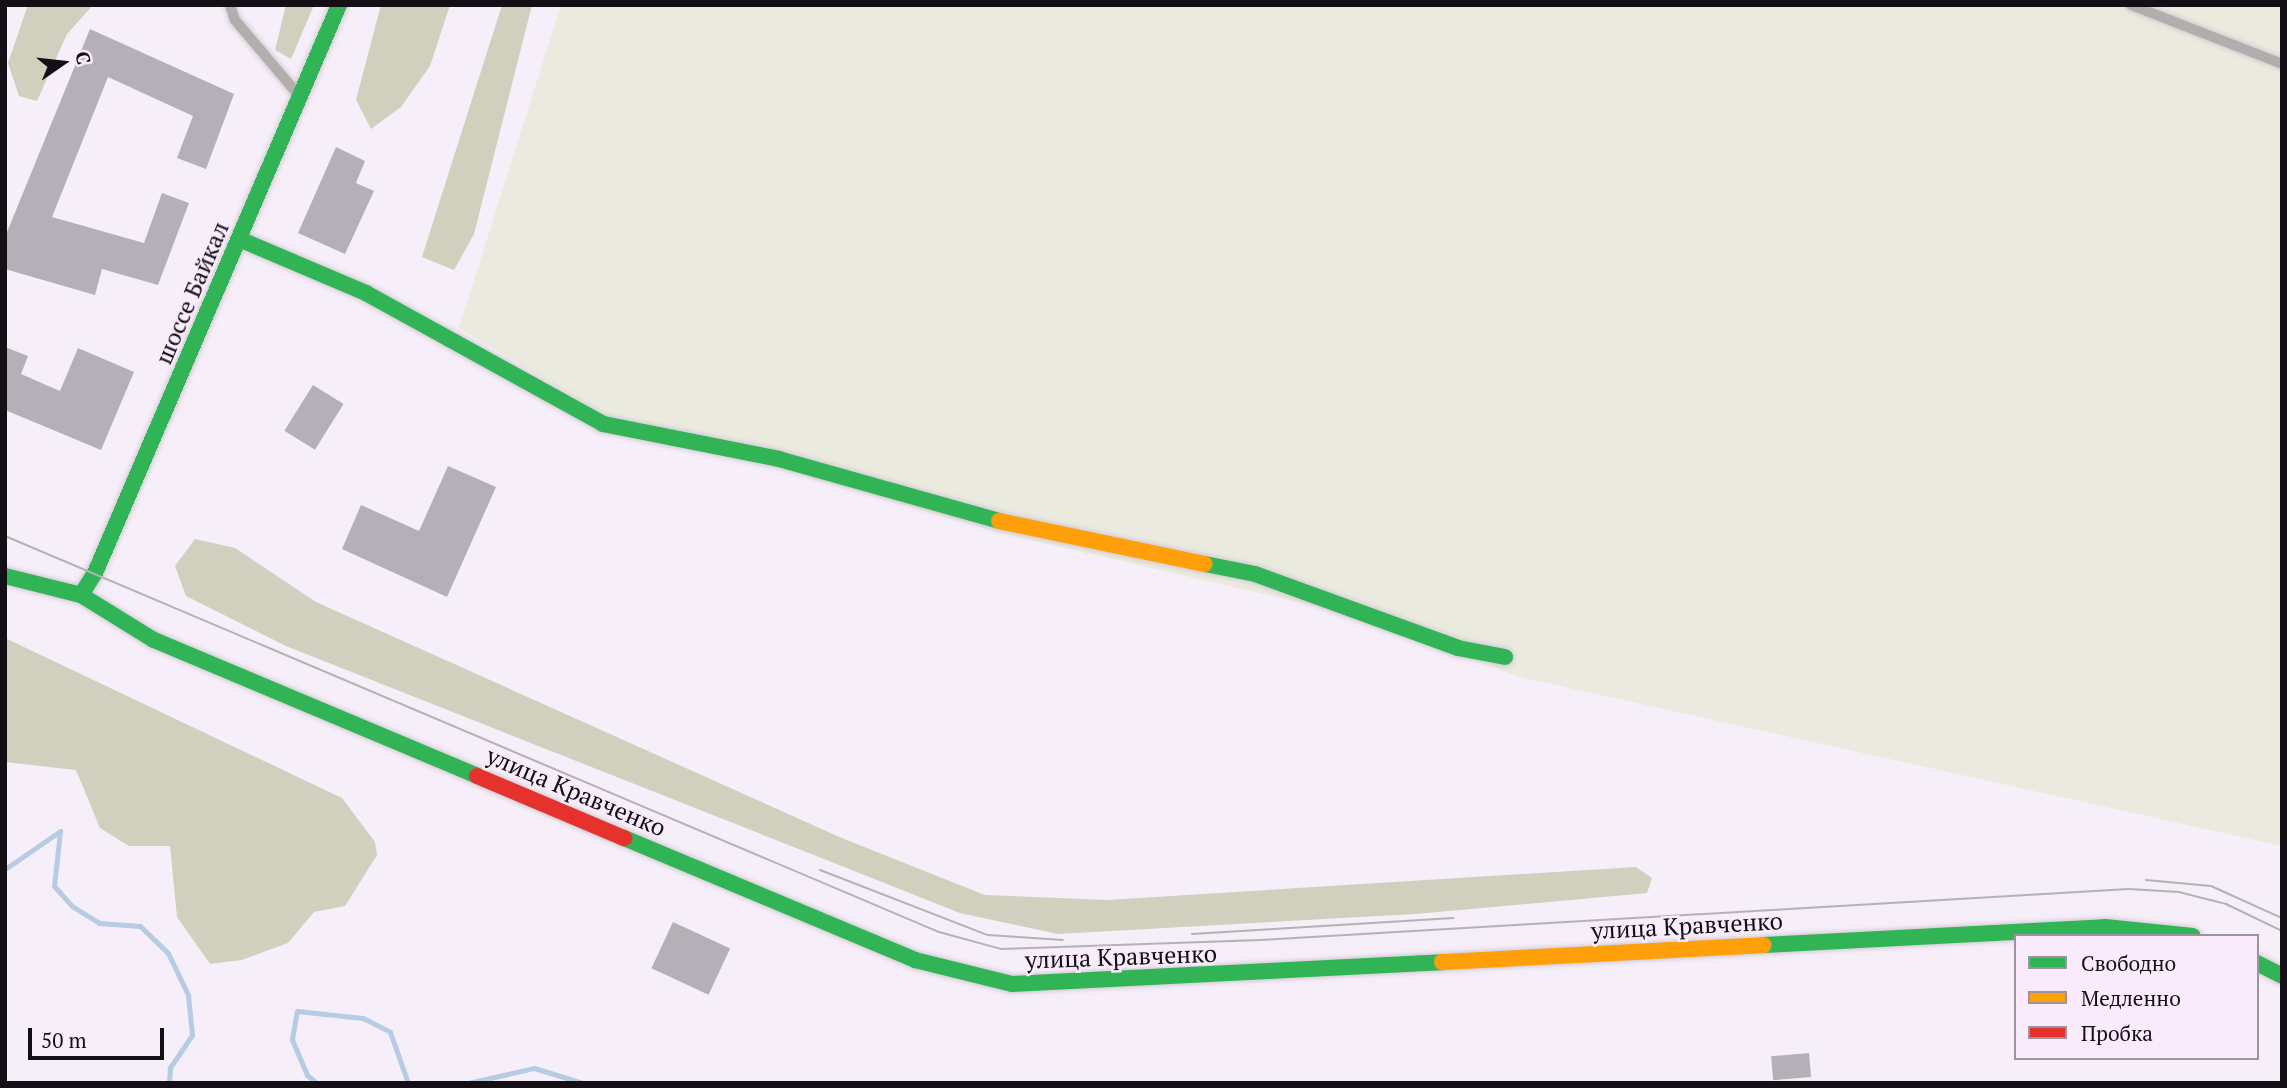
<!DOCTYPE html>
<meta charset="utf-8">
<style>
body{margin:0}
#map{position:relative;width:2287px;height:1088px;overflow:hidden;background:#f6eef8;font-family:"PT Serif",serif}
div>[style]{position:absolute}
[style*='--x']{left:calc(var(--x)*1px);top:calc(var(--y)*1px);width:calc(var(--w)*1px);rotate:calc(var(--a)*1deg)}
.green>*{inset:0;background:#eaeadf}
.forest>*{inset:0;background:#cfd0be}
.stream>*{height:5px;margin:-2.5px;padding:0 2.5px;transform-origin:2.5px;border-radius:2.5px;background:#b6cce2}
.building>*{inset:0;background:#b5b0b7;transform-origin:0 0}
.roads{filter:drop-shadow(0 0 2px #d1cbd3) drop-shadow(0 0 2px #d1cbd3)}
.lane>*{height:10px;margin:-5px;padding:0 5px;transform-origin:5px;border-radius:5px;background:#b3adad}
.fast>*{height:16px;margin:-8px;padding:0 8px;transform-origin:8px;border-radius:8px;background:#30b455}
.slow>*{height:16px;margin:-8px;padding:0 8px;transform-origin:8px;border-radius:8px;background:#ff9f0a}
.jam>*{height:16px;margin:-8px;padding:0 8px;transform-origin:8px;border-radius:8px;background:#e5322d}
.tram>*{height:2px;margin:-1px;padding:0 1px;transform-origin:1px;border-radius:1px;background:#b5b2b4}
span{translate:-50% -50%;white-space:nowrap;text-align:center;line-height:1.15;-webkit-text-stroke:5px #f9ebfb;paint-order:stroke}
.street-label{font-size:24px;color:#130f14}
.frame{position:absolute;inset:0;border:7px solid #130f14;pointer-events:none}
.legend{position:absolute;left:2014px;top:934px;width:245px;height:126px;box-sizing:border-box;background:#f9ebfb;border:2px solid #9d939f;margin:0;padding:9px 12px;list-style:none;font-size:21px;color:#130f14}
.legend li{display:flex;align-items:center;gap:14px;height:35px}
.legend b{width:35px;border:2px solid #9d939f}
.north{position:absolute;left:28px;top:28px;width:70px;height:70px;-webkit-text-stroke:5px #f9ebfb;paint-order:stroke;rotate:76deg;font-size:19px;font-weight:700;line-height:28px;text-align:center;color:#130f14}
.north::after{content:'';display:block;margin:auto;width:24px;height:32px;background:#130f14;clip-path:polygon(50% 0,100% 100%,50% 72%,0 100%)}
.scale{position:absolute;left:28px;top:1028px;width:136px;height:32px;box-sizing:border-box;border:4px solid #130f14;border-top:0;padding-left:9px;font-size:21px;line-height:24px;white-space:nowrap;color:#130f14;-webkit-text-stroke:5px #f9ebfb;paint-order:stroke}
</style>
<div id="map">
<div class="green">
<i style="clip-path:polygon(561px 5px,2282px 5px,2282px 846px,1520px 677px,1341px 612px,1001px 533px,615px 421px,459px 328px)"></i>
</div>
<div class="forest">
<i style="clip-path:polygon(28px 5px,93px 5px,67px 34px,37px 101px,19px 96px,8px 63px)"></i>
<i style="clip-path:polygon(286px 5px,314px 5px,291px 59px,275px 50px)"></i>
<i style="clip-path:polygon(381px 5px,450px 5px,430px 66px,401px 107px,371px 129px,356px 100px)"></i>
<i style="clip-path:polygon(502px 5px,532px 5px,474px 234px,454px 270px,422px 257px)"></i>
<i style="clip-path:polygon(195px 539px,235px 548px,316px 602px,844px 839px,985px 895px,1107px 900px,1636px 867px,1652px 878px,1647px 893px,1415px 914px,1058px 934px,960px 913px,286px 646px,186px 596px,175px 566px)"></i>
<i style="clip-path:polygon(5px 638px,342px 798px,375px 842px,377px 855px,345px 906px,314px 912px,288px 943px,242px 960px,210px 964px,177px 917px,170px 846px,129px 846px,100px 828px,76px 770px,5px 762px)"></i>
</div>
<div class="stream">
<i style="--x:60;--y:831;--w:55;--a:96.2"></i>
<i style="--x:54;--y:886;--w:27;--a:48"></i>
<i style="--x:72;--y:906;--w:32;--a:32"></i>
<i style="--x:99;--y:923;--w:41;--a:4.2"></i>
<i style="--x:140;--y:926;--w:39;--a:44"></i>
<i style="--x:168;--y:953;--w:47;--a:64.5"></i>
<i style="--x:188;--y:995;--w:40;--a:84.3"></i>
<i style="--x:192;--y:1035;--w:40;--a:124"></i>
<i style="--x:170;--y:1068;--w:15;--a:94"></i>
<i style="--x:5;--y:869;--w:67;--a:-34.6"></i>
<i style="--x:317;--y:1083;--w:13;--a:-141"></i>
<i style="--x:307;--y:1075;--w:39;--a:-113"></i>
<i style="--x:292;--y:1039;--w:28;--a:-80"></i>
<i style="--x:297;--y:1011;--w:66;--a:6.1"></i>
<i style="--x:363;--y:1018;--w:30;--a:27"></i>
<i style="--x:390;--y:1032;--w:54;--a:70.6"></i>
<i style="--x:468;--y:1083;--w:68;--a:-12.8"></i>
<i style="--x:534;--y:1068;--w:51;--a:17"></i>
</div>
<div class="building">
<i style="clip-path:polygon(90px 29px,234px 94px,206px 169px,177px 158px,193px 116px,108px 77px,52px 217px,144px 243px,162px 193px,189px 203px,158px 285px,102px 269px,95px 295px,5px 269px,5px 237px)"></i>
<i style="clip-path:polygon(336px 147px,365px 161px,356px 183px,374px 191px,345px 254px,298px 233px)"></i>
<i style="clip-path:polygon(5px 347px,28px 356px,21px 374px,60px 391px,78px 348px,134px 372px,101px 450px,5px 410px)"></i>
<i style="left:313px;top:385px;width:36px;height:54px;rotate:32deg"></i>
<i style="clip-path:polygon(448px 466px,496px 487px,447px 597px,342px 549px,361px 505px,419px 531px)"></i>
<i style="left:673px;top:922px;width:63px;height:51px;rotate:25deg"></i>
<i style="left:1809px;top:1053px;width:24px;height:38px;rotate:85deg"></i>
</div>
<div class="roads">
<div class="lane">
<i style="--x:230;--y:5;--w:16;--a:72"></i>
<i style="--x:235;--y:20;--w:93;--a:49.8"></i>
<i style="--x:2131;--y:5;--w:162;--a:21.3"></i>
</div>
<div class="fast">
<i style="--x:239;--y:239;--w:138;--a:23"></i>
<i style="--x:366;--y:293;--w:271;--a:28.9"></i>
<i style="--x:603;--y:424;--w:179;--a:11.2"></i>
<i style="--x:779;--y:459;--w:229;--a:15.7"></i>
<i style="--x:1205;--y:564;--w:51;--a:11.3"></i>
<i style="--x:1255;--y:574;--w:216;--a:20"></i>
<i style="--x:1458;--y:648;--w:48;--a:10.8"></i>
<i style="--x:5;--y:576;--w:78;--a:14"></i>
<i style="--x:81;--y:595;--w:26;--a:-58"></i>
<i style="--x:95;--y:573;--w:618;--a:-66.75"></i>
<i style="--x:81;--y:595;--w:86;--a:31.7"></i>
<i style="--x:154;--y:640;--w:350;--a:22.8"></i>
<i style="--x:624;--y:838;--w:316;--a:22.7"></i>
<i style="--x:915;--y:960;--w:100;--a:13.9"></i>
<i style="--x:1012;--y:984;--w:431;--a:-2.9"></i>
<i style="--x:1764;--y:945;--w:341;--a:-3"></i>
<i style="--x:2105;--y:927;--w:88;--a:5.8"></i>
<i style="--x:2257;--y:963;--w:28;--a:27"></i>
</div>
<div class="slow">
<i style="--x:999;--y:521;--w:210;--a:11.8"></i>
<i style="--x:1442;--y:962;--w:322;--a:-3"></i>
</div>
<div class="jam">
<i style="--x:477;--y:776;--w:160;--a:22.9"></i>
</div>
</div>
<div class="tram">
<i style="--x:5;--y:536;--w:1014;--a:22.98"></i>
<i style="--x:939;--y:932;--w:64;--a:15.3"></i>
<i style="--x:1001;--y:949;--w:260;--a:-2"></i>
<i style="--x:1261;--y:940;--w:869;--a:-3.36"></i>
<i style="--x:2129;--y:889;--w:50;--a:3.4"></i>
<i style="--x:2179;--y:892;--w:49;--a:14.3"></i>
<i style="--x:2226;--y:904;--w:62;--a:25.7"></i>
<i style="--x:820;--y:870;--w:180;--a:21.2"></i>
<i style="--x:988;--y:935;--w:75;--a:3.8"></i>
<i style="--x:2146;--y:880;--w:65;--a:5.3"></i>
<i style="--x:2211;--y:886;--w:78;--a:24.3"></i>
<i style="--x:1192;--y:934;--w:262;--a:-3.5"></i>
</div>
<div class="street-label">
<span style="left:192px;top:293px;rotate:-67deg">шоссе Байкал</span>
<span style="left:576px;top:792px;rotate:23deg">улица Кравченко</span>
<span style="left:1687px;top:926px;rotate:-3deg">улица Кравченко</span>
<span style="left:1121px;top:957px;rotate:-2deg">улица Кравченко</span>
</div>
<div class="frame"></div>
<ul class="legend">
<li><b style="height:9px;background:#30b455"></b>Свободно</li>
<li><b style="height:9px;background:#ff9f0a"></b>Медленно</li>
<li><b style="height:9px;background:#e5322d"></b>Пробка</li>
</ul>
<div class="north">С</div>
<div class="scale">50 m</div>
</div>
